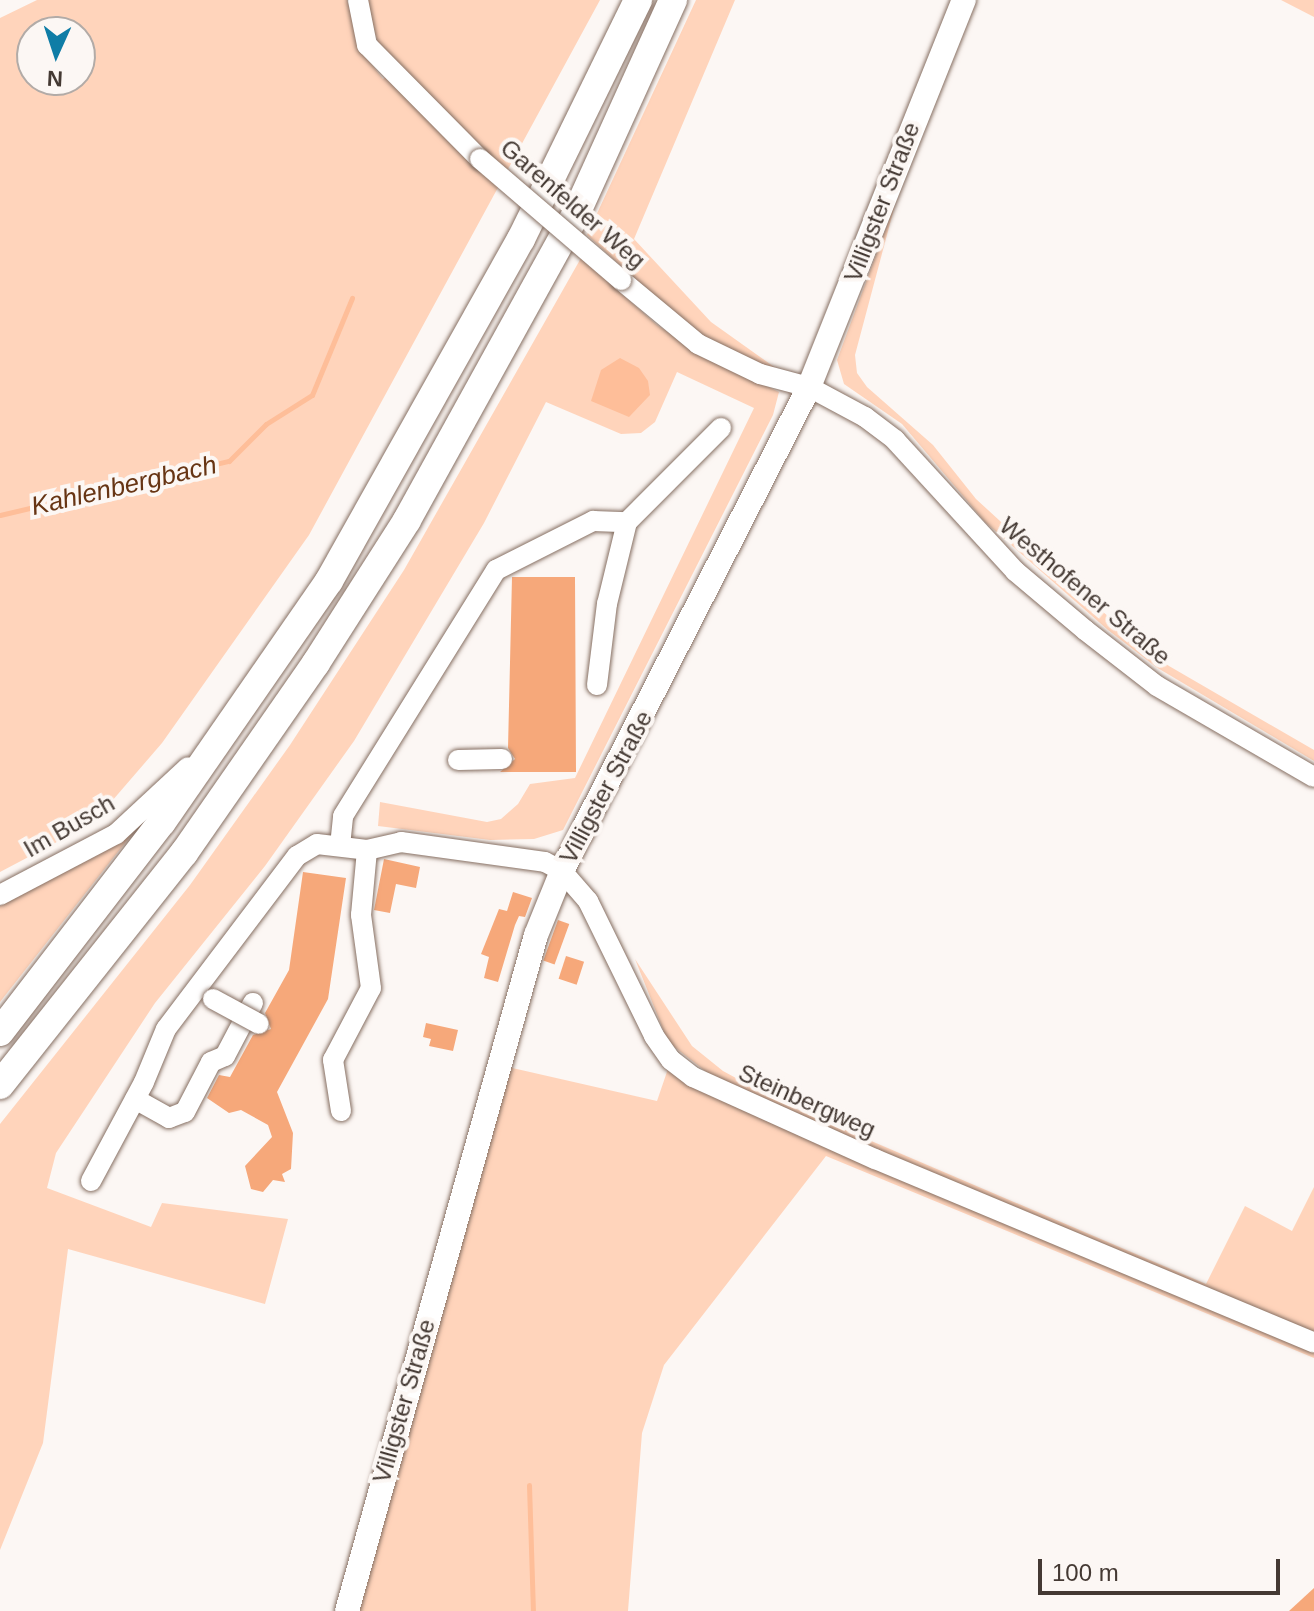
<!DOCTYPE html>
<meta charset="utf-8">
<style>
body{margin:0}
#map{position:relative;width:1314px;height:1611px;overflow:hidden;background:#fcf7f4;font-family:Helvetica,sans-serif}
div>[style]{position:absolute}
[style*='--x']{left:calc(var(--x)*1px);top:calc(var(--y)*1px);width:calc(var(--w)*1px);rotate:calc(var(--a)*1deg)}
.green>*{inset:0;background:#ffd4bb}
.water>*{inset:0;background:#febe99}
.stream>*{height:5px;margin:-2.5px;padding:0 2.5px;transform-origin:2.5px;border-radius:2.5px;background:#febe99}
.building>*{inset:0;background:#f6a87a;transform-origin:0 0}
.roads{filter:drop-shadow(0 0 2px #866f62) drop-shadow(0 0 2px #866f62)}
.minor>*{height:20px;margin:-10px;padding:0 10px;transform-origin:10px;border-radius:10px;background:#fff}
.major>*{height:24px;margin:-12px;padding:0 12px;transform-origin:12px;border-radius:12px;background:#fff}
.highway>*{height:28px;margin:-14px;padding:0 14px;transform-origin:14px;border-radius:14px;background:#fff}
.bridges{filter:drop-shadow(0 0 2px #866f62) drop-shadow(0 0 2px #866f62)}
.minor-bridge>*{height:20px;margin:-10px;padding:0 10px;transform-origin:10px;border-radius:10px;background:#fff}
span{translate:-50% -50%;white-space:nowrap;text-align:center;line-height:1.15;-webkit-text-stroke:8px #fcf7f4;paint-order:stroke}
.street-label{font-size:24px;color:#443933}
.water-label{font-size:26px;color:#673514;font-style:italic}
.north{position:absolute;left:16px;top:16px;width:80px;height:80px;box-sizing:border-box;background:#fcf7f4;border:2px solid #b2aba7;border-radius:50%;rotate:183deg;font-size:22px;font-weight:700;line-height:32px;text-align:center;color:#443933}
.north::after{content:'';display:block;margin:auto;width:28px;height:36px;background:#0f7da6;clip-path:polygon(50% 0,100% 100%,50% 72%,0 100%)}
.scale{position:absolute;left:1038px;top:1559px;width:242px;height:36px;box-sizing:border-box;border:4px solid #443933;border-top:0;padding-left:10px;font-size:24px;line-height:28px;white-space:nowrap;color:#443933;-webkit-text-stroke:6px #fcf7f4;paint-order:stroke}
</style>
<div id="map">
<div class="green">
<i style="clip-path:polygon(evenodd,37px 0,347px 0,362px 52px,383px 79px,395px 70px,380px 48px,364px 0,600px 0,309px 535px,162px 743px,93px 823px,0 872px,0 18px,37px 0,32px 32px,80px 32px,80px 80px,32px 80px,32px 32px)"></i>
<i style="clip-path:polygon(696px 0,735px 0,634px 239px,711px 322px,784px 374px,700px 338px,587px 235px)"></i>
<i style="clip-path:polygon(1281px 0,1314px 0,1314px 17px)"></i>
<i style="clip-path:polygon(896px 201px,855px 355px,857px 373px,867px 387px,933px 445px,976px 499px,1070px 585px,1169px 666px,1314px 750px,1314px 761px,1156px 667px,1108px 630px,985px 522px,902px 424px,844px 384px,837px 360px)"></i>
<i style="clip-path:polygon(581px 258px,657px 325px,704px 356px,779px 392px,773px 415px,563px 830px,534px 839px,490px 840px,378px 826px,380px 802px,487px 822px,501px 819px,518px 804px,530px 784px,575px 778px,754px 408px,677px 372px,655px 422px,641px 433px,621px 434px,546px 402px,484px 523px,354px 741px,265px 866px,155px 1003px,56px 1153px,47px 1188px,151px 1227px,162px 1203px,288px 1219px,265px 1304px,68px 1249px,43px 1443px,0 1550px,0 1124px,190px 885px,290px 745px,404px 570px)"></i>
<i style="clip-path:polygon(136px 829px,0 1002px,0 906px)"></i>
<i style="clip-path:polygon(635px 959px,692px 1046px,723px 1071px,780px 1102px,1206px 1284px,1245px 1206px,1292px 1231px,1314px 1187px,1314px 1337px,723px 1085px,668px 1042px)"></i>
<i style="clip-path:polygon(671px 1060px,1314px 1347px,1314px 1358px,826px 1156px,664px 1365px,642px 1433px,628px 1611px,357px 1611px,499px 1065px,657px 1101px)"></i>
</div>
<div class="water">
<i style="clip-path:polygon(620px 358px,639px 368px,648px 381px,650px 395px,629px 417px,591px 401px,601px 370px)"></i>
</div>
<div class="stream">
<i style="--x:0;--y:515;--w:235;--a:-13.3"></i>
<i style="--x:229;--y:461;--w:52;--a:-45"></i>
<i style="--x:266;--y:424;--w:54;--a:-32.2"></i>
<i style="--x:312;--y:395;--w:105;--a:-67.6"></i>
<i style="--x:529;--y:1485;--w:126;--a:88.2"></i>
</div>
<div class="building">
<i style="clip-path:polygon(512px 577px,575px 577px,576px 772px,500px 772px,515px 759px,508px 748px)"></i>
<i style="clip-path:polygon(384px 859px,420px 867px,416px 888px,396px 884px,390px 913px,374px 910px)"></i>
<i style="clip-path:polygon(303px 872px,346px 878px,328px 999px,277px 1092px,293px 1133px,291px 1169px,282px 1174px,285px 1182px,273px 1180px,263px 1192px,251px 1189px,245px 1166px,272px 1137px,268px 1125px,241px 1110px,229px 1113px,207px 1098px,219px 1075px,230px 1077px,253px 1035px,271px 1029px,265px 1013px,289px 970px)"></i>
<i style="clip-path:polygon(513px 892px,532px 898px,525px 917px,519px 916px,515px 925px,498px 982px,484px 978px,489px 957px,481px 954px,499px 909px,507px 911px)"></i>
<i style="left:558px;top:920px;width:12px;height:43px;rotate:20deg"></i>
<i style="left:566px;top:956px;width:19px;height:24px;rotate:18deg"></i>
<i style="clip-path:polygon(426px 1023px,458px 1030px,453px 1051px,429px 1046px,431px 1039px,423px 1037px)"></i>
<i style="clip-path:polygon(1314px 1588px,1314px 1611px,1289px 1611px)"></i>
</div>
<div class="roads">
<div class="minor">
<i style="--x:358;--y:0;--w:46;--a:78.7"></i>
<i style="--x:367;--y:45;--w:161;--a:45.3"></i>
<i style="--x:621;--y:280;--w:100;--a:39.7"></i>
<i style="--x:698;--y:344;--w:69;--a:25.8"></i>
<i style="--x:760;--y:374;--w:51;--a:14.9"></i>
<i style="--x:809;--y:387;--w:64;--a:28.2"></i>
<i style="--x:865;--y:417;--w:38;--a:37"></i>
<i style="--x:895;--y:440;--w:178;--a:47.5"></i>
<i style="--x:1015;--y:571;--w:92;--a:40.1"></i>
<i style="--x:1085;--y:630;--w:91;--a:37.9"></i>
<i style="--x:1157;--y:686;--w:181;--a:30.1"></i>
<i style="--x:597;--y:685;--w:82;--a:-83"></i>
<i style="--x:607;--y:604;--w:84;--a:-76.3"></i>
<i style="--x:458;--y:760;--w:44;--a:-1.3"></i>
<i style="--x:340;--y:846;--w:30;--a:-84"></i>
<i style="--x:343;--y:816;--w:290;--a:-58.1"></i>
<i style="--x:496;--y:570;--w:109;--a:-26.8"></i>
<i style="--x:593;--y:521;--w:34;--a:2"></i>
<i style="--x:627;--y:522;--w:133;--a:-45"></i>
<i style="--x:0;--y:895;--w:131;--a:-27.7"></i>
<i style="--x:116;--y:834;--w:98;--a:-42.9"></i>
<i style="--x:135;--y:1099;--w:39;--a:29"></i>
<i style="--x:169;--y:1118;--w:17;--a:-21"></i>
<i style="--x:185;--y:1112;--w:56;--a:-62.5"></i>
<i style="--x:211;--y:1062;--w:15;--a:-23"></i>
<i style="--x:225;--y:1056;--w:60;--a:-62.2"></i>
<i style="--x:341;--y:1111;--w:52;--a:-98.9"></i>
<i style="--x:333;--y:1060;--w:81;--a:-62.2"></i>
<i style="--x:371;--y:988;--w:74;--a:-97.8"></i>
<i style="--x:361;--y:915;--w:65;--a:-84.7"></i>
<i style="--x:91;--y:1181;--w:112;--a:-61.8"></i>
<i style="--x:144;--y:1082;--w:57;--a:-67.5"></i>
<i style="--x:166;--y:1029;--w:217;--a:-52.9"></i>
<i style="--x:297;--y:856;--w:23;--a:-31"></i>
<i style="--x:317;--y:844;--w:50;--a:6.8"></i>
<i style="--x:367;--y:850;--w:35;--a:-13"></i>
<i style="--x:401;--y:842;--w:145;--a:7.9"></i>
<i style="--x:545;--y:862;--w:19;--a:28"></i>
<i style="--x:562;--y:871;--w:40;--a:49"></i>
<i style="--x:588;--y:901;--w:150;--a:63.9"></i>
<i style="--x:654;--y:1036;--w:29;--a:55"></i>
<i style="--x:671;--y:1060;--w:28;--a:38"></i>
<i style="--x:693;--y:1077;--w:200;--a:24.3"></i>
<i style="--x:875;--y:1159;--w:476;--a:22.7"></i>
</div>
<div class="major">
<i style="--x:347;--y:1611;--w:702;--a:-74.38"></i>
<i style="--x:536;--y:935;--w:69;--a:-67.9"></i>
<i style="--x:562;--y:871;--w:543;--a:-62.96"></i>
<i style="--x:809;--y:387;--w:417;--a:-68.2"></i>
</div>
<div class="highway">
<i style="--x:0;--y:1032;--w:265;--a:-52.4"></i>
<i style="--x:162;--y:822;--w:293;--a:-55.3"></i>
<i style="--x:329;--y:581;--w:392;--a:-60.7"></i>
<i style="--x:521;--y:239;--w:266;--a:-63.9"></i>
<i style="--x:0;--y:1085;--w:296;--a:-51.6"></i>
<i style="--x:184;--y:853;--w:231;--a:-55.2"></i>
<i style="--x:316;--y:663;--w:169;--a:-57.5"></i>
<i style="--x:407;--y:520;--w:350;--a:-61.1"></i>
<i style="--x:576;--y:214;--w:235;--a:-65.6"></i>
</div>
</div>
<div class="bridges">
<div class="minor-bridge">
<i style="--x:480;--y:159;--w:186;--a:40.6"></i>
<i style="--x:213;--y:999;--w:52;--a:28.5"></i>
</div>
</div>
<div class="street-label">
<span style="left:882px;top:202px;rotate:-69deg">Villigster Straße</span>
<span style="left:573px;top:204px;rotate:41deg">Garenfelder Weg</span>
<span style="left:1085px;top:591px;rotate:40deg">Westhofener Straße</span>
<span style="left:606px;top:787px;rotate:-62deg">Villigster Straße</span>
<span style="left:69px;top:826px;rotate:-30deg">Im Busch</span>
<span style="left:807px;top:1101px;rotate:24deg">Steinbergweg</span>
<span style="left:404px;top:1401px;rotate:-74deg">Villigster Straße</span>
</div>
<div class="water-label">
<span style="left:124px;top:486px;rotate:-13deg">Kahlenbergbach</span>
</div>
<div class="north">N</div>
<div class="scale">100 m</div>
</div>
